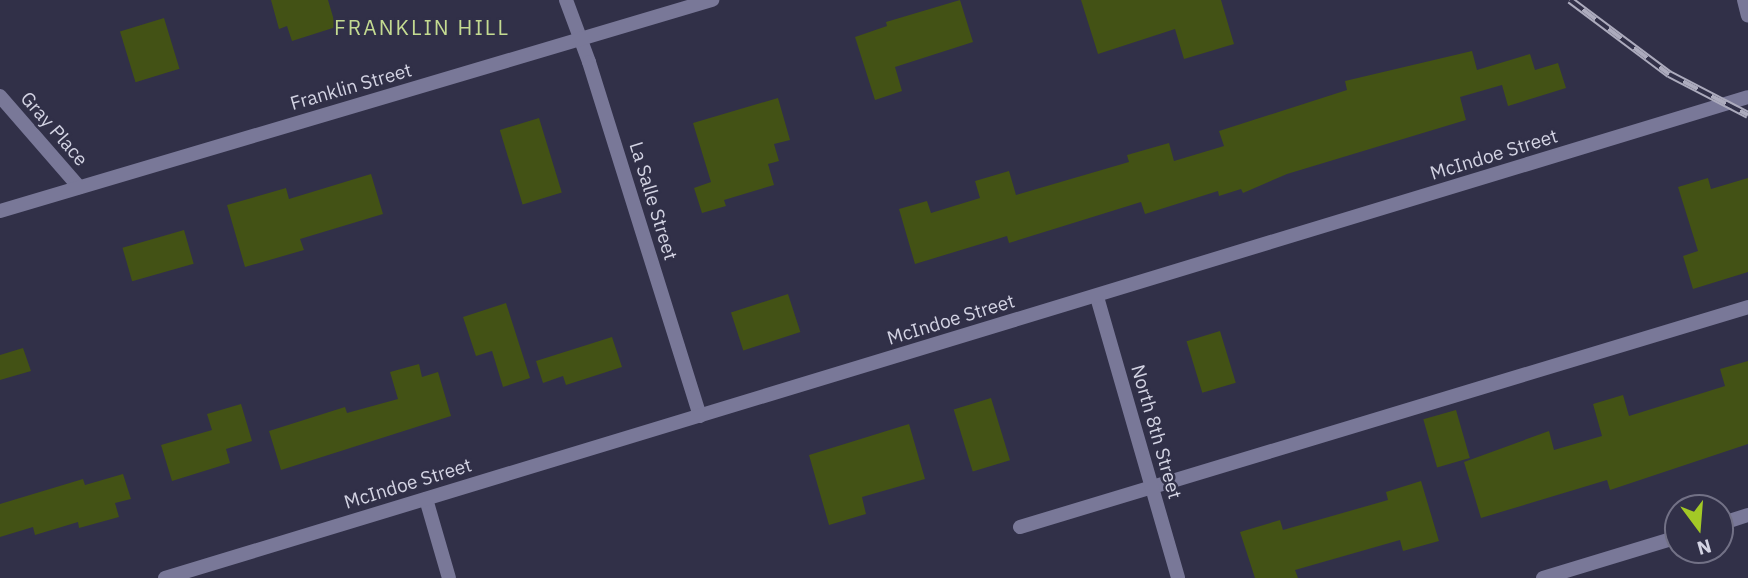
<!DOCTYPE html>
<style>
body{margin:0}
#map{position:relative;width:1748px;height:578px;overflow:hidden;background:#313048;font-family:"IBM Plex Sans",sans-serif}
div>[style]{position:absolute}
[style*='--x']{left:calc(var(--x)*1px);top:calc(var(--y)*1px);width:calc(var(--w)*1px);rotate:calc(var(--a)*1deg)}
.building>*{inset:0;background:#435215;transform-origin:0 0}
.service>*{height:14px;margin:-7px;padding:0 7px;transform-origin:7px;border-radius:7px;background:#797898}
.minor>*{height:14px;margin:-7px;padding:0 7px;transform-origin:7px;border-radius:7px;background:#797898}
.tertiary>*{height:14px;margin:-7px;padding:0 7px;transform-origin:7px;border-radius:7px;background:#797898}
.rail>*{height:8px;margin-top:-4px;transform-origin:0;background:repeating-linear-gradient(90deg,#313048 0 16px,#acabbd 0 32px);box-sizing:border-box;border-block:2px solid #acabbd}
span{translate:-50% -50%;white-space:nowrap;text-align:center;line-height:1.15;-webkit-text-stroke:5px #313048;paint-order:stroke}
.street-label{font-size:19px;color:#d3d3e3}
.neighbourhood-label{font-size:21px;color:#c4db91;letter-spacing:2px}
.north{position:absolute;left:1664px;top:494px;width:70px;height:70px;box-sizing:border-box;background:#313048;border:2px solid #727186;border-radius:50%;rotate:164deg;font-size:19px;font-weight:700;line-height:28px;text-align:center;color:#d3d3e3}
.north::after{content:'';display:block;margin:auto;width:24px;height:32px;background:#a3c926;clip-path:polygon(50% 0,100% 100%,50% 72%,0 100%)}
</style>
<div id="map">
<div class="building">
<i style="clip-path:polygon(271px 0,328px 0,336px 27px,292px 41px,287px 26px,279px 29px)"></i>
<i style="clip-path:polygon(960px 0,973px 42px,895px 67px,902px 91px,875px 100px,855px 37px,887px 26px,886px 22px)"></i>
<i style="clip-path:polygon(1081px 0,1221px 0,1234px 44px,1184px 59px,1175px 29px,1098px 54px)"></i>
<i style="left:164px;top:18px;width:53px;height:46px;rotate:73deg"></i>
<i style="clip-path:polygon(1472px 51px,1477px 70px,1530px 54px,1535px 70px,1558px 63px,1566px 88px,1508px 106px,1502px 85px,1460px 97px,1466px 120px,1287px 174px,1243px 193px,1241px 189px,1219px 196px,1218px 191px,1145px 214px,1141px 202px,1009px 243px,1007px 236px,915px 264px,899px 209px,927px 201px,931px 213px,980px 198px,975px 181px,1009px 171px,1016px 195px,1129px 162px,1127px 155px,1169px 143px,1174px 161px,1224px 146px,1219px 131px,1347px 90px,1345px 81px)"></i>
<i style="clip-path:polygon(778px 98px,790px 140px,774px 144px,779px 161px,768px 164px,774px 185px,724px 200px,726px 206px,702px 213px,694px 188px,711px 182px,693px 123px)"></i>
<i style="left:539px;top:118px;width:78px;height:41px;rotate:73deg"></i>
<i style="clip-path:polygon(371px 174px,383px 214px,300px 239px,304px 250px,245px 267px,227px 205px,286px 188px,289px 199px)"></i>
<i style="clip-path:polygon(1708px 178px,1711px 189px,1748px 178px,1748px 272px,1693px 289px,1683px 256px,1698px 251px,1678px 187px)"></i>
<i style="left:184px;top:230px;width:35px;height:64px;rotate:74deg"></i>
<i style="left:788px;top:294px;width:40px;height:60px;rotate:72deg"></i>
<i style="clip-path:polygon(506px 303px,530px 378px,503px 387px,492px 351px,476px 356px,463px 317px)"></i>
<i style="left:1220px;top:331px;width:54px;height:35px;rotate:73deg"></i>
<i style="clip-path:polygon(612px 337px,622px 367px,566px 385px,563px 376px,543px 383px,536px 361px)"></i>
<i style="clip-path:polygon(23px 348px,31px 371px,0 380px,0 355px)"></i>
<i style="clip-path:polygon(1748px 361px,1748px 444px,1610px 490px,1607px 480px,1481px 518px,1464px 462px,1549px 431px,1554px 450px,1602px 436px,1593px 404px,1623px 395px,1629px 416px,1725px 386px,1720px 369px)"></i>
<i style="clip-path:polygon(419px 364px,422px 377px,438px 372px,451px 416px,281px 470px,269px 431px,345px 407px,347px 413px,398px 399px,390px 372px)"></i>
<i style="left:991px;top:398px;width:65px;height:39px;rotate:73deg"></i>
<i style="clip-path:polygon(241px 404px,252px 441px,226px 449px,230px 463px,172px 481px,161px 445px,212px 430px,207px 414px)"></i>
<i style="left:1456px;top:410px;width:50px;height:34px;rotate:74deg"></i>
<i style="clip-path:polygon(909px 424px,925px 479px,862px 497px,866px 514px,829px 525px,809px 455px)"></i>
<i style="clip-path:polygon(123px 474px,131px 499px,115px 503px,119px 517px,79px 528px,78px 522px,35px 535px,33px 527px,0 537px,0 504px,83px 479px,85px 485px)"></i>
<i style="clip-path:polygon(1421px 481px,1439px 541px,1403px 551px,1400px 540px,1295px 570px,1298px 578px,1255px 578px,1240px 532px,1280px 520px,1283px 530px,1388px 500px,1386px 492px)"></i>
</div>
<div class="service">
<i style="--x:1020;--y:527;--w:761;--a:-16.81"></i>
</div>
<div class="minor">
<i style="--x:566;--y:0;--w:66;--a:69.6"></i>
<i style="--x:589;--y:62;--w:371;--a:72.6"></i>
<i style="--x:0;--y:96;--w:121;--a:49"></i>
<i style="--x:1097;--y:297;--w:292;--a:73.9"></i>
<i style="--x:426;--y:499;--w:82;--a:73.8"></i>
<i style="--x:1720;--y:524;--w:29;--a:-18"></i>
<i style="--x:165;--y:578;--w:1654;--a:-16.9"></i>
<i style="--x:1543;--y:578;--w:141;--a:-16.9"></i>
</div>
<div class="tertiary">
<i style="--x:1744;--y:0;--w:16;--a:76"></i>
<i style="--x:0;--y:211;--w:743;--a:-16.51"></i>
</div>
<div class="rail">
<i style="--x:1570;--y:0;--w:124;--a:36.8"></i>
<i style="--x:1669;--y:74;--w:89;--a:27.4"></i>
</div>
<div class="street-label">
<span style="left:351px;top:87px;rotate:-16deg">Franklin Street</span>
<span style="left:54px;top:129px;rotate:49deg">Gray Place</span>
<span style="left:1494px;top:155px;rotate:-17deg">McIndoe Street</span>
<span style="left:653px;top:201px;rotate:73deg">La Salle Street</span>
<span style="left:951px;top:320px;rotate:-17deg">McIndoe Street</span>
<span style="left:1156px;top:432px;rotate:74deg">North 8th Street</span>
<span style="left:408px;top:484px;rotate:-17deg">McIndoe Street</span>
</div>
<div class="neighbourhood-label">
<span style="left:422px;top:27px">FRANKLIN HILL</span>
</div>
<div class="north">N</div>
</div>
